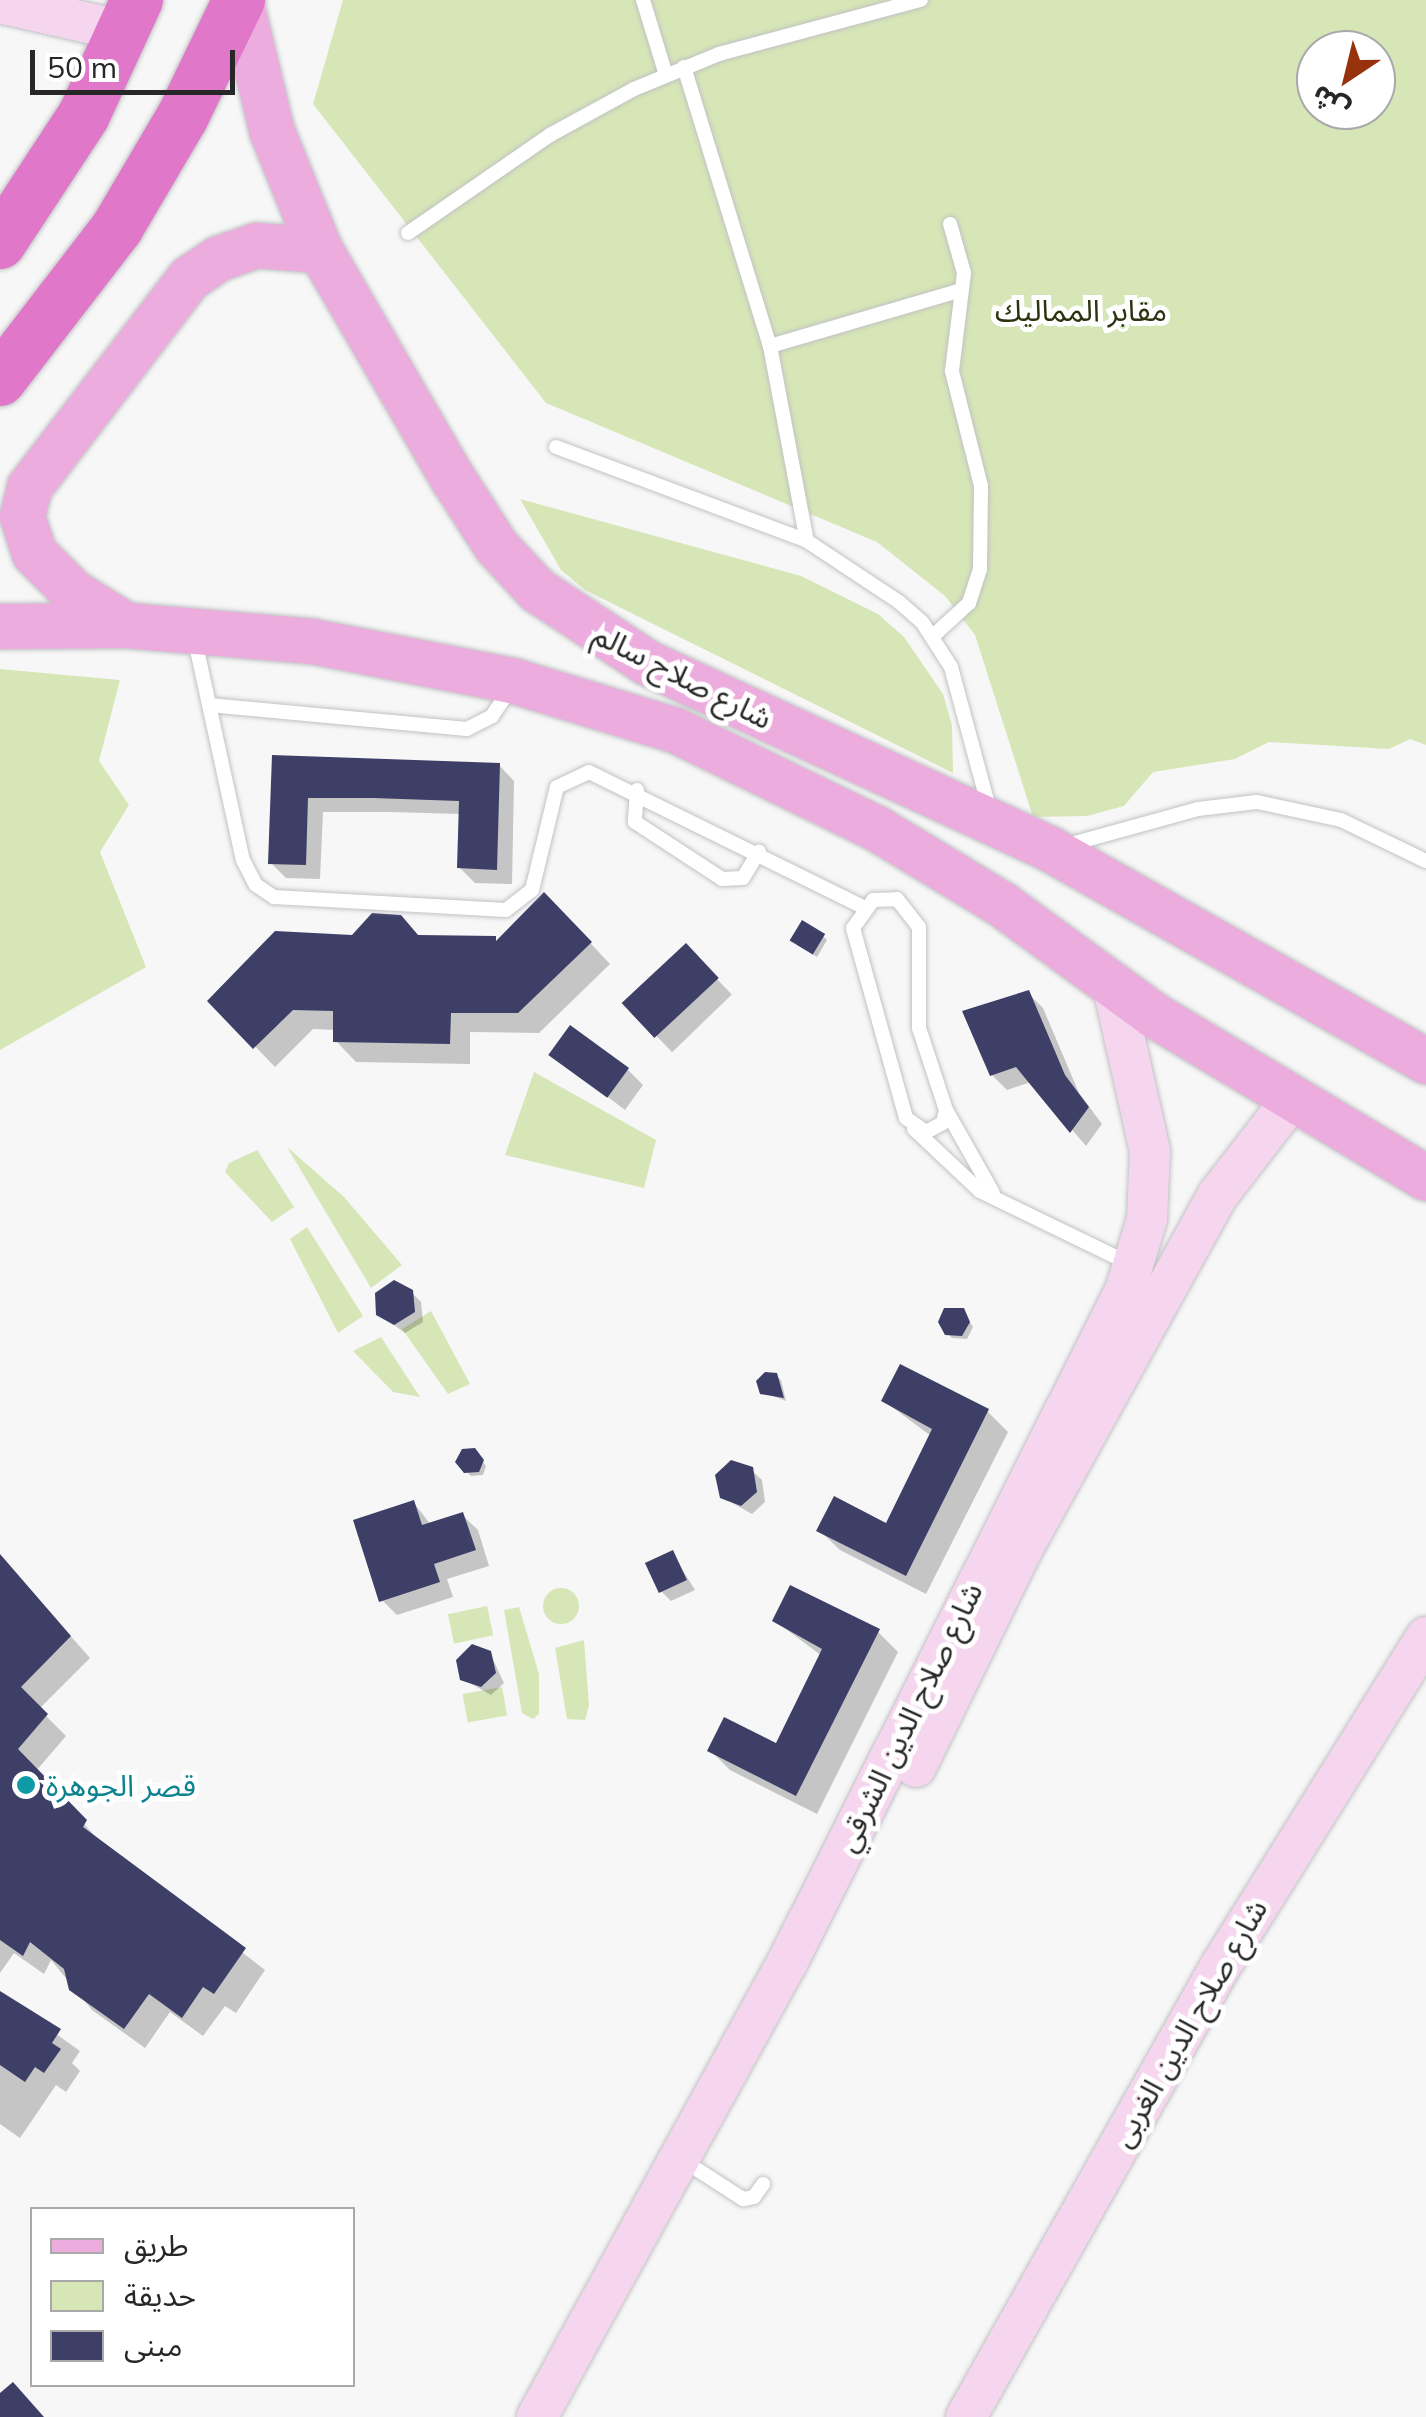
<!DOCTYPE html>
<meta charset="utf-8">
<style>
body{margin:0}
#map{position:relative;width:1426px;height:2417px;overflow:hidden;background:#f7f7f8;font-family:Mulish,"Noto Sans Arabic",sans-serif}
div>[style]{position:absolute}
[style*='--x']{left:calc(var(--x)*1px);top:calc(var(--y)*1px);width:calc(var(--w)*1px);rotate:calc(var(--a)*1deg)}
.green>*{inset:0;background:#d7e6b7;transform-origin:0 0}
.round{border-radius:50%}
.shadow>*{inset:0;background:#0003;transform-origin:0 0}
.building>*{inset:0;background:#3e3f67;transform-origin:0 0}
.roads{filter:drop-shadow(0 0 2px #c1c2c3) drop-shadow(0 0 2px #c1c2c3)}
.lane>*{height:14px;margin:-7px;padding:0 7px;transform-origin:7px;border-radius:7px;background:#fff}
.secondary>*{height:40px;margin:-20px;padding:0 20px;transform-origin:20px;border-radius:20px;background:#f6d6ee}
.primary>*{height:45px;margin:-22.5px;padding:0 22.5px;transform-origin:22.5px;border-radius:22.5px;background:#ecadde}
.highway>*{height:52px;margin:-26px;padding:0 26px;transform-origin:26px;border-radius:26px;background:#e077c8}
.dots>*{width:28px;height:28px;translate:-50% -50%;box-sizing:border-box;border:5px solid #fff;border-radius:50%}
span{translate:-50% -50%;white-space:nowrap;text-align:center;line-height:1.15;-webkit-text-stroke:10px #fff;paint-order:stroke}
.park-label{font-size:30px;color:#2b340f}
.street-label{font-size:30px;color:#272727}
.culture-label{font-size:30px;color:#0d838f}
.left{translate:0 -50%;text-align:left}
.legend{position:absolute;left:30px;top:2207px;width:325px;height:180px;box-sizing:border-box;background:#fff;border:2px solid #a9a9a9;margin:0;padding:12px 18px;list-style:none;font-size:30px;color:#272727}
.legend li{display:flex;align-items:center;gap:20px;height:50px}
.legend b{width:50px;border:2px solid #a9a9a9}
.north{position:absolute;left:1296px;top:30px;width:100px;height:100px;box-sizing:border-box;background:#fff;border:2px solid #a9a9a9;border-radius:50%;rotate:215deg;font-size:28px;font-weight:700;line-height:40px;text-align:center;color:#272727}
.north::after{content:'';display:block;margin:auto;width:35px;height:45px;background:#98320d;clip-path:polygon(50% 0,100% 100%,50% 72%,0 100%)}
.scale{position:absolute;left:30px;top:50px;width:205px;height:45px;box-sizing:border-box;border:5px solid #272727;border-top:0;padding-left:12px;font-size:30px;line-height:35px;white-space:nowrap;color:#272727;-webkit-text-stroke:8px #fff;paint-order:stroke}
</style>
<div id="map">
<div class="green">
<i style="clip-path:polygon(evenodd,343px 0,1426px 0,1426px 745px,1410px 739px,1389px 749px,1269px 742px,1235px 759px,1153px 772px,1124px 806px,1087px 816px,1033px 817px,975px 635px,945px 596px,877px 542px,546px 403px,313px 104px,343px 0,1316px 50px,1376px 50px,1376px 110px,1316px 110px,1316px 50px)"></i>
<i style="clip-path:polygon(520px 499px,801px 576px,878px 614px,904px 637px,943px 694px,952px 725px,953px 773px,585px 590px,561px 570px)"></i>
<i style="clip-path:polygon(0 669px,120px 680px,99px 761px,129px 805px,100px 852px,146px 967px,0 1050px)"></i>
<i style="clip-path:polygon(534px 1072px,656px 1140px,644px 1188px,505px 1155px)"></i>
<i style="clip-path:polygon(287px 1147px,344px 1197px,402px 1265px,371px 1288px)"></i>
<i style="clip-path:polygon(257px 1150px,294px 1207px,272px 1222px,225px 1172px,229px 1163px)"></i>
<i style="clip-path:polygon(307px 1227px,363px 1316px,338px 1333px,290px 1239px)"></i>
<i style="clip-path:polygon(431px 1311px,470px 1384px,448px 1394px,402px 1329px)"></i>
<i style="clip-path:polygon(381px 1337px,420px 1397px,393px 1392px,353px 1351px)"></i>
<i class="round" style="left:543px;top:1588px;width:36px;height:36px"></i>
<i style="left:487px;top:1606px;width:30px;height:40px;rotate:78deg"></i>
<i style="clip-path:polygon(519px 1607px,539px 1674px,539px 1714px,533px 1719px,522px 1713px,504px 1610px)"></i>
<i style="clip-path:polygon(584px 1640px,589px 1706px,585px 1720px,567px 1719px,555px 1648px)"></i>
<i style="left:502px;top:1687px;width:29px;height:40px;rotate:80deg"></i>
</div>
<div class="shadow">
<i style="clip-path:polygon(274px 758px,499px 765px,514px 781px,512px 884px,475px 883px,460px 868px,461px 814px,389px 812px,323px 812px,320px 879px,286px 878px,271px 863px)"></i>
<i style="clip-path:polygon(564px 915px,610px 964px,539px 1033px,470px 1032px,470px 1064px,356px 1062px,336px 1041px,336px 1030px,313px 1029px,275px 1067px,211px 1001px,400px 917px,420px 937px,498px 942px)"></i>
<i style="clip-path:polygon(823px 936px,827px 940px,817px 957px,797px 945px)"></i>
<i style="left:686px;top:947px;width:66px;height:83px;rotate:46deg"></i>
<i style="clip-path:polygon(1028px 993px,1043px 1008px,1079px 1093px,1102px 1124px,1086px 1146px,1031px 1082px,1007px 1090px,992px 1075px)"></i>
<i style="clip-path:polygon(553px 1055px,628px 1070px,643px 1085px,625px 1110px)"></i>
<i style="clip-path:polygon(411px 1292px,421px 1302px,423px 1322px,405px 1333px,379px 1314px)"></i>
<i style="clip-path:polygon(963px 1311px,973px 1327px,967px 1339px,952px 1338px,947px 1333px)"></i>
<i style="clip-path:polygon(776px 1376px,781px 1380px,786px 1401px,762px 1392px)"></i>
<i style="clip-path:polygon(884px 1401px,988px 1412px,1008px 1432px,926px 1594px,840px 1550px,819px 1530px,887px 1526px,931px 1436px)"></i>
<i style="clip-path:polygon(478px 1456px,486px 1466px,483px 1475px,471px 1476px,466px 1471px)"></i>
<i style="clip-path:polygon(751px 1470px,762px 1480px,765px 1502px,752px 1514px,722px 1497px)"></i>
<i style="clip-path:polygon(414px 1503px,431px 1525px,462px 1515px,478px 1530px,489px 1566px,447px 1579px,453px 1597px,397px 1615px,382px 1600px)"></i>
<i style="clip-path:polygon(672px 1553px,695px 1590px,671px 1601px,661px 1591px)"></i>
<i style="clip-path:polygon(0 1556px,90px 1658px,39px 1709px,66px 1736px,36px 1771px,104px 1846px,265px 1970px,236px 2013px,225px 2006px,203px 2036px,170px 2012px,145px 2048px,92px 2010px,51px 1960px,44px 1974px,14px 1953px,0 1973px)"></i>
<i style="clip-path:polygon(775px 1621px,878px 1632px,898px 1652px,817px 1814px,730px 1770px,710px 1750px,777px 1746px,822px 1656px)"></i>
<i style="clip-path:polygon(490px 1653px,504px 1683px,491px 1695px,463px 1679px)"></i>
<i style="clip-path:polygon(0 1994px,80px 2051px,72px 2063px,80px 2071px,66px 2092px,56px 2085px,20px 2138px,0 2124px)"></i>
</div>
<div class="building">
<i style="clip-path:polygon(272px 755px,500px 763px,497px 870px,457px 868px,459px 801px,373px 798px,308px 798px,306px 865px,268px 864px)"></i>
<i style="clip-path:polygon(544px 892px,592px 942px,518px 1013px,451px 1013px,450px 1044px,333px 1042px,333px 1011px,293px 1010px,253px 1049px,207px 1001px,275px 931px,352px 935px,372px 913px,401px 915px,418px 935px,496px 936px,496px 941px)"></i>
<i style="left:802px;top:920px;width:27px;height:24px;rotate:31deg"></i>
<i style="left:686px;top:943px;width:48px;height:88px;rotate:47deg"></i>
<i style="clip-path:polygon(1029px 990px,1065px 1075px,1089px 1107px,1070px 1133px,1016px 1067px,990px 1076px,962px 1011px)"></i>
<i style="left:570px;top:1025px;width:73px;height:37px;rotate:36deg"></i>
<i style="clip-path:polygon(394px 1280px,413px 1290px,415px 1312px,394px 1325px,376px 1315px,375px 1293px)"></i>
<i style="clip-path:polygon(944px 1308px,964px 1308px,970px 1322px,962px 1336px,945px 1335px,938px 1322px)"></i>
<i style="clip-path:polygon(900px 1364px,989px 1409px,906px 1576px,816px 1531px,834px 1496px,886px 1523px,932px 1429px,881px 1401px)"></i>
<i style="clip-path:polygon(765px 1372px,777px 1373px,784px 1398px,760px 1394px,756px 1381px)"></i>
<i style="clip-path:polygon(475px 1448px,484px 1460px,479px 1472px,464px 1473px,455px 1462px,462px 1449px)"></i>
<i style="clip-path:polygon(731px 1460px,753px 1467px,757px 1492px,741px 1506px,720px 1498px,715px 1475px)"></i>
<i style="clip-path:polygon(414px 1500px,422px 1525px,463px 1512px,476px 1550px,434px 1564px,440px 1582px,379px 1602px,353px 1520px)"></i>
<i style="left:673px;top:1550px;width:33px;height:31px;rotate:65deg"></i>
<i style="clip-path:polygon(0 1554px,71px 1636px,21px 1687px,48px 1714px,18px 1749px,87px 1820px,83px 1827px,246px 1948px,214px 1994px,203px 1987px,182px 2018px,149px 1994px,124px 2029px,69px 1990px,64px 1969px,30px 1942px,23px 1956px,0 1940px)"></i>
<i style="clip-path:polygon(790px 1585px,880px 1629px,796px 1796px,707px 1751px,724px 1717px,776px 1743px,822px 1649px,772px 1621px)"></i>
<i style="clip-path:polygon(472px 1644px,491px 1651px,496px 1673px,481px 1687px,460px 1680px,456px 1660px)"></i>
<i style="clip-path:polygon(0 1991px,61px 2029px,52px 2043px,61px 2049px,44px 2073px,35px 2067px,25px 2082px,0 2065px)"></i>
<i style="clip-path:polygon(13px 2382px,44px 2417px,0 2417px,0 2393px)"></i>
</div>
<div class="roads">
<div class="lane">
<i style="--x:643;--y:0;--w:78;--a:73"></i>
<i style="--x:684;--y:67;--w:292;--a:72.9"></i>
<i style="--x:770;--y:346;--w:198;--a:79.3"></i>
<i style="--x:408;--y:233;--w:173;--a:-34.6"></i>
<i style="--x:550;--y:135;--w:96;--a:-28.7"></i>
<i style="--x:634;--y:89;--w:92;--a:-22.4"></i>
<i style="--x:719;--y:54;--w:209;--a:-15"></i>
<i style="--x:770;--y:346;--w:199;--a:-16.3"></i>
<i style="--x:556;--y:447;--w:268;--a:20.5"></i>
<i style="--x:807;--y:541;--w:110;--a:33.5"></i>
<i style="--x:899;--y:602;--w:30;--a:41"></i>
<i style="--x:922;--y:622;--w:54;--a:57.2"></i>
<i style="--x:951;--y:667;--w:150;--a:74.9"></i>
<i style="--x:194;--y:636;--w:229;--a:77.7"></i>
<i style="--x:243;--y:860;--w:28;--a:63"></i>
<i style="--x:256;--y:885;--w:22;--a:34"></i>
<i style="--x:274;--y:897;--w:232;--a:3.2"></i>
<i style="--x:506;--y:910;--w:33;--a:-38"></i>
<i style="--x:532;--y:890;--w:106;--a:-76.4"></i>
<i style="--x:557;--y:787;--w:35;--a:-25"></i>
<i style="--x:589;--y:772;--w:305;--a:26.2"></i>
<i style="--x:933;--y:636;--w:49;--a:-42.5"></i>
<i style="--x:969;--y:603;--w:36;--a:-72"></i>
<i style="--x:980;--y:569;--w:83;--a:-89.3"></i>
<i style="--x:981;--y:486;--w:119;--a:-104.2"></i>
<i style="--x:952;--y:371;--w:99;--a:-83"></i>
<i style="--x:964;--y:273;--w:51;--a:-105.9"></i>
<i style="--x:209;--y:705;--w:259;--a:5.3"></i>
<i style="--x:467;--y:729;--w:28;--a:-27"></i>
<i style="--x:492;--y:716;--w:36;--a:-56"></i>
<i style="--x:637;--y:790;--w:32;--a:94"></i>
<i style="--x:635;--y:822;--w:104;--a:33.2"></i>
<i style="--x:722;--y:879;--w:21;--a:-3"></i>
<i style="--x:743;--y:878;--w:31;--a:-59"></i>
<i style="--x:1064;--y:846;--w:139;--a:-15.4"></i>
<i style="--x:1198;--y:809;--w:59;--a:-6.8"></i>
<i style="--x:1257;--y:802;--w:86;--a:12.1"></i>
<i style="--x:1341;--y:820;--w:94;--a:25.8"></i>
<i style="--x:897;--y:899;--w:36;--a:52"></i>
<i style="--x:919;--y:927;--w:101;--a:90"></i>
<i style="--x:919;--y:1028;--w:86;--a:71.8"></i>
<i style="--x:946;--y:1110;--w:13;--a:103"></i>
<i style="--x:943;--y:1123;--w:19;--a:152"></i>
<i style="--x:926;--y:1132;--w:24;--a:-145"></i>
<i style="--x:906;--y:1118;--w:197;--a:-105.6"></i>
<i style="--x:853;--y:928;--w:34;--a:-54"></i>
<i style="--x:873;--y:900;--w:24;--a:-2"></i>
<i style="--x:946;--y:1110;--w:95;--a:60.5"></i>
<i style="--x:914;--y:1129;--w:91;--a:43.2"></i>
<i style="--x:980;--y:1191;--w:165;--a:25.9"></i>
<i style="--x:698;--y:2170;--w:54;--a:32.8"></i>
<i style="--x:743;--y:2199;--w:11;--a:-10"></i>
<i style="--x:754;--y:2197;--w:16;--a:-55"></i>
</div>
<div class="secondary">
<i style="--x:0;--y:3;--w:126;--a:12.8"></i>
<i style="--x:916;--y:1767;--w:244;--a:-64"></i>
<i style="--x:1023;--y:1548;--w:403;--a:-61.1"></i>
<i style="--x:1218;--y:1195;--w:123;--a:-52.3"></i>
<i style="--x:537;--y:2417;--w:521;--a:-61.17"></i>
<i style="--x:788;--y:1961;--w:750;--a:-63.3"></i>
<i style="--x:1125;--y:1291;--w:75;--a:-73"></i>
<i style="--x:1147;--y:1219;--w:68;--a:-87.5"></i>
<i style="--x:1150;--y:1151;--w:172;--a:-102.7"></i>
<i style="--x:966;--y:2417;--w:517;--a:-60.56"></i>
<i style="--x:1220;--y:1967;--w:389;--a:-58"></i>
</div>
<div class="primary">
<i style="--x:240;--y:0;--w:136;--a:76.4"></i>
<i style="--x:272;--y:132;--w:127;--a:67.9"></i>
<i style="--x:320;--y:250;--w:265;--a:59.9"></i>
<i style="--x:453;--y:479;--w:80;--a:57.3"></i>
<i style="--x:496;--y:546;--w:60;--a:47"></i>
<i style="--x:537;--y:590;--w:131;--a:33.4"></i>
<i style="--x:646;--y:662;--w:445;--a:24.8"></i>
<i style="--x:1050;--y:849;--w:432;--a:29.4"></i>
<i style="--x:123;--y:623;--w:59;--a:-148.2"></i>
<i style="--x:73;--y:592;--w:55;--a:-135"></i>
<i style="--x:34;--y:553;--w:39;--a:-108"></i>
<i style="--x:22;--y:516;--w:30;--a:-76"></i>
<i style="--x:29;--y:487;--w:263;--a:-52.6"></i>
<i style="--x:189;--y:278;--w:36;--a:-34"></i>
<i style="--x:219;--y:258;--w:39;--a:-19"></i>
<i style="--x:256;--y:245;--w:64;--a:4.5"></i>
<i style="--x:0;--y:626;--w:126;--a:-0.5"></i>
<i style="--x:126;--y:625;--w:187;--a:4.9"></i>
<i style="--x:312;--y:641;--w:207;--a:11.1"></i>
<i style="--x:515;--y:681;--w:167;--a:17"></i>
<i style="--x:675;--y:730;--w:224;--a:26"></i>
<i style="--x:876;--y:828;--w:149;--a:31.2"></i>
<i style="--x:1003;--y:905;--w:187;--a:36.1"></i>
<i style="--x:1154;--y:1015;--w:317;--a:30.9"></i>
</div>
<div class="highway">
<i style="--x:0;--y:243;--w:153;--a:-56.7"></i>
<i style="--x:84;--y:115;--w:127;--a:-65.3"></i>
<i style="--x:0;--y:380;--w:192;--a:-52.4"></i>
<i style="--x:117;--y:228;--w:130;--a:-59.5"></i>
<i style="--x:183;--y:116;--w:129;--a:-64.2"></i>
</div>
</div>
<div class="dots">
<i style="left:26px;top:1785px;background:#0f9aa8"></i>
</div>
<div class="park-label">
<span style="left:1081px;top:310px">مقابر المماليك</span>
</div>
<div class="street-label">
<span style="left:683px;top:676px;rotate:27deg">شارع صلاح سالم</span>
<span style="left:909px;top:1717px;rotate:-64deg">شارع صلاح الدين الشرقي</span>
<span style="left:1189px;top:2023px;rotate:-60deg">شارع صلاح الدين الغربى</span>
</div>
<div class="culture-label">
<span class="left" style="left:46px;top:1785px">قصر الجوهرة</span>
</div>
<ul class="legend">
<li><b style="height:12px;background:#ecadde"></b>طريق</li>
<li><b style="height:28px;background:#d7e6b7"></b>حديقة</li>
<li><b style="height:28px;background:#3e3f67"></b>مبنى</li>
</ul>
<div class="north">ش</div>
<div class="scale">50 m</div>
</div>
